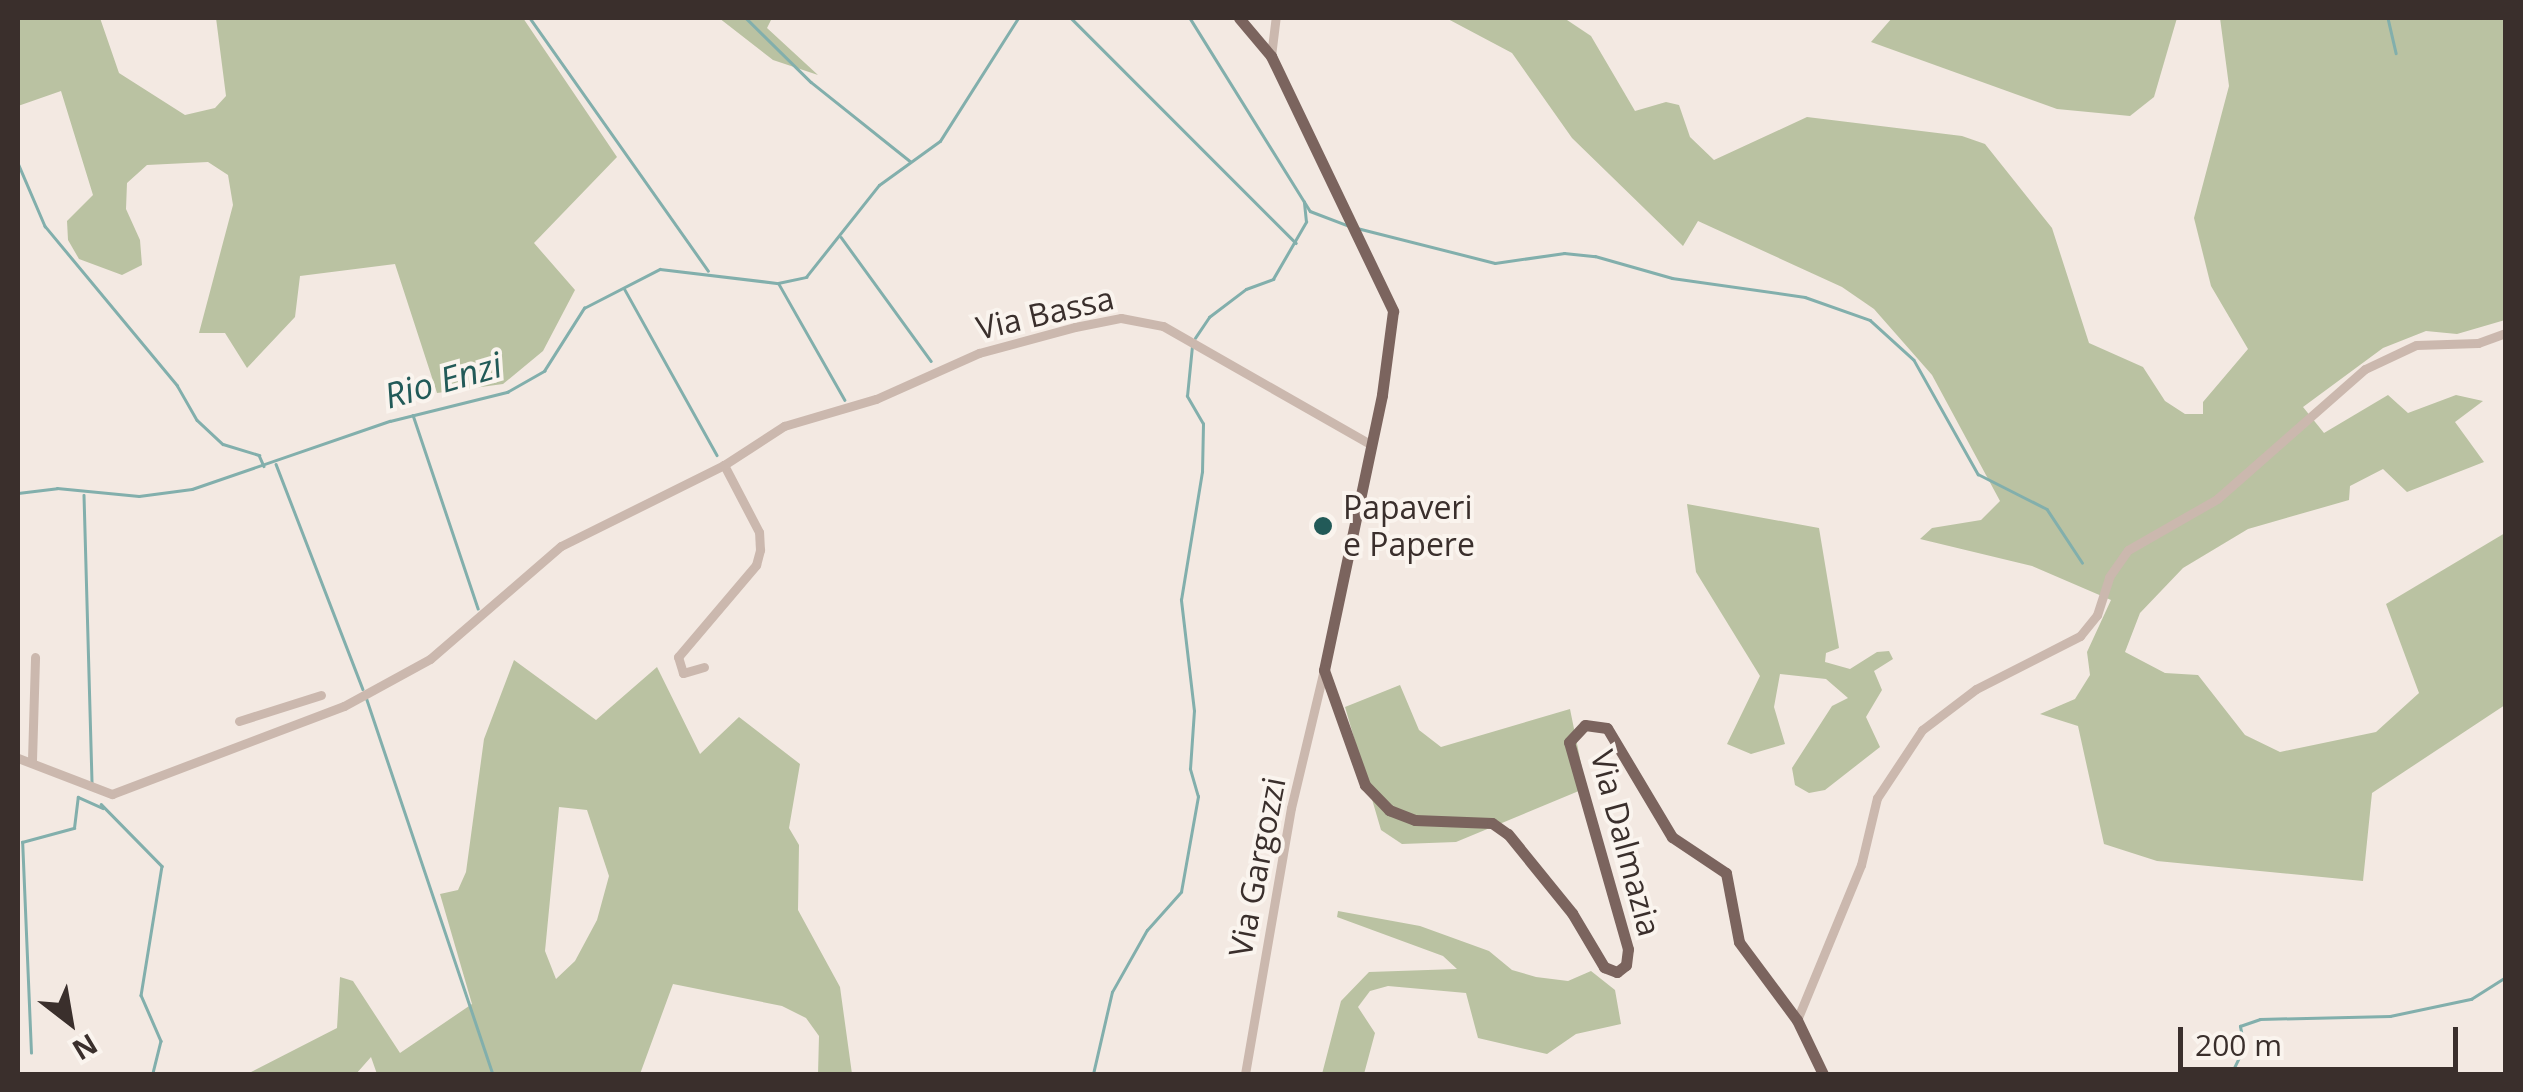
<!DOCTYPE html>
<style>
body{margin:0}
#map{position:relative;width:2523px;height:1092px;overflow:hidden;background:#f3e9e2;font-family:"Open Sans",sans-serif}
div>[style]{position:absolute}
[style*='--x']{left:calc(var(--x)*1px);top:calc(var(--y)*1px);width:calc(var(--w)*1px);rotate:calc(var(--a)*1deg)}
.green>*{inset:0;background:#bac2a2}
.stream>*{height:2.5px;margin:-1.25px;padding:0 1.25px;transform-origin:1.25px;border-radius:1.25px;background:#82afac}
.minor>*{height:9px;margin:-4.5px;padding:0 4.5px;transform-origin:4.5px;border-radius:4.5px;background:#cbb8ae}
.major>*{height:11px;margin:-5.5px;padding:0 5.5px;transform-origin:5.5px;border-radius:5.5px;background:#7b645e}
.dots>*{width:28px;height:28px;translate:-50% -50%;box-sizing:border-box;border:5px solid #faf4ee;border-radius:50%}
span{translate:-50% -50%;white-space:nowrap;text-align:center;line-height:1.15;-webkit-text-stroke:8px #faf4ee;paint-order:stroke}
.street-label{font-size:32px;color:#3a2f2c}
.poi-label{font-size:32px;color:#3a2f2c}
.left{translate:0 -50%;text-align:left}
.water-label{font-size:35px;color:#225a58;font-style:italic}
.frame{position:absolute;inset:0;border:20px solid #3a2f2c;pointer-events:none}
.north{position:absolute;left:20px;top:972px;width:100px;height:100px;-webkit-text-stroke:8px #faf4ee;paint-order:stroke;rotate:149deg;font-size:28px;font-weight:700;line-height:40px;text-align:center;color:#3a2f2c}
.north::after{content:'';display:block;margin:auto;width:35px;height:45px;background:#3a2f2c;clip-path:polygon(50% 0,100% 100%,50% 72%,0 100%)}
.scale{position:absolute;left:2178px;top:1027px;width:280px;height:45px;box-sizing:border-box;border:5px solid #3a2f2c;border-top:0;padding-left:12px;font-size:30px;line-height:35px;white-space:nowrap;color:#3a2f2c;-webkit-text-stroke:8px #faf4ee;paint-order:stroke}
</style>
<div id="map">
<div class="green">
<i style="clip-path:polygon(18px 18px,100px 18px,119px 73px,185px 115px,215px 108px,226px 96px,216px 18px,523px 18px,617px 157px,534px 243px,575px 290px,543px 351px,503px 384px,437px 393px,395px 264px,300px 276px,295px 317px,247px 368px,225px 333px,199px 333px,233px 205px,228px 175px,208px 162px,147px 165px,127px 183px,126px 209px,140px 240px,142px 265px,122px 275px,79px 259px,68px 240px,67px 221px,93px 195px,61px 91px,18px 106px)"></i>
<i style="clip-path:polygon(719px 18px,772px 18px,767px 28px,818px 75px,773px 60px)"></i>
<i style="clip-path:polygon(1446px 18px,1564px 18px,1591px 36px,1635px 111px,1666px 102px,1679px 105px,1690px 137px,1714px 160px,1807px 117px,1962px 136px,1985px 144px,2052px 228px,2089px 343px,2143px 367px,2165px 401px,2185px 414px,2203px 414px,2203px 402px,2248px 349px,2211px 286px,2194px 218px,2229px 86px,2220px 18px,2505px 18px,2505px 320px,2457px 334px,2426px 331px,2383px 348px,2303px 407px,2324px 433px,2388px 395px,2408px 413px,2456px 395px,2483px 401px,2455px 422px,2484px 462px,2407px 492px,2383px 469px,2350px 486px,2349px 500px,2248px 529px,2183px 568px,2140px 613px,2125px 652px,2165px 673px,2198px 675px,2245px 735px,2280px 752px,2376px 732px,2419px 693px,2386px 604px,2505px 533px,2505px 705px,2372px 793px,2363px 881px,2157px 861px,2104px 844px,2078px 726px,2040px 714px,2075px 699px,2090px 675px,2087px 652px,2111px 600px,2032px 566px,1920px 539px,1932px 528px,1981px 520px,2000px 501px,1932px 375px,1874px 309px,1842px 287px,1698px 221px,1683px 246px,1572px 138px,1512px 53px)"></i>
<i style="clip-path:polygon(1892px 18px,2177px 18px,2154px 97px,2130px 116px,2057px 109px,1871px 42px)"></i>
<i style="clip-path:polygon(1687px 504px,1819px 528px,1839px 648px,1826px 653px,1825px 662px,1850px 669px,1877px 652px,1889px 651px,1893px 659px,1874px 671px,1882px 690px,1866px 717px,1880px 747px,1825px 790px,1809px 793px,1795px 785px,1792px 768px,1832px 706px,1848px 698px,1826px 679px,1780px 674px,1774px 707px,1785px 744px,1751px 754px,1727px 744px,1760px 676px,1696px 572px)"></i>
<i style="clip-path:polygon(evenodd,514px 660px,596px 720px,657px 667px,700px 754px,739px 717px,800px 764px,789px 828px,799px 845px,798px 910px,840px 987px,852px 1074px,818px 1074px,819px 1036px,806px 1018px,782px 1006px,673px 984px,640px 1074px,377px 1074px,371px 1057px,356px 1074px,247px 1074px,337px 1028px,340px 977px,353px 981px,400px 1053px,472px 1004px,440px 894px,458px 890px,466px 872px,484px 739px,514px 660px,559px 807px,587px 810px,609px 876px,597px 920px,575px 961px,556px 979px,545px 951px,559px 807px)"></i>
<i style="clip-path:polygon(1400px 685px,1419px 730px,1441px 747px,1570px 709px,1586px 788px,1456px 842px,1402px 844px,1381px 830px,1345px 707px)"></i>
<i style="clip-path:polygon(1338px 911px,1420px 926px,1489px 951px,1512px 970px,1536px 977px,1568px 981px,1591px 971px,1615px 990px,1621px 1024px,1576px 1034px,1547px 1054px,1478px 1038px,1466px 993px,1388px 986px,1370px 991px,1358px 1007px,1375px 1033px,1364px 1074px,1322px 1074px,1341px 1001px,1369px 972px,1457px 969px,1443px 956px,1337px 917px)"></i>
</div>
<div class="stream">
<i style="--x:530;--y:18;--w:309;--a:54.8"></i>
<i style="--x:746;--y:18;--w:91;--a:44.6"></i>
<i style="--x:811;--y:82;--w:127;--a:38.6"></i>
<i style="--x:1071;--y:18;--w:318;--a:45"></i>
<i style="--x:1190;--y:18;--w:227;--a:58.1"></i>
<i style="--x:1310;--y:211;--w:42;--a:21"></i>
<i style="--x:2388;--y:18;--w:36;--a:77"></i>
<i style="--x:18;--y:163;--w:69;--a:66.8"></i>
<i style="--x:45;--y:226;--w:207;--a:50.3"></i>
<i style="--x:177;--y:385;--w:40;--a:60.3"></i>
<i style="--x:197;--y:420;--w:35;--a:43"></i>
<i style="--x:223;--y:444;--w:38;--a:17"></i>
<i style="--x:259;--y:455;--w:12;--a:66"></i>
<i style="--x:1357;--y:228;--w:142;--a:14.2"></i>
<i style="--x:1495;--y:263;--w:70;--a:-8.2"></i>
<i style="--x:1564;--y:253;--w:31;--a:6"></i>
<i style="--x:1595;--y:256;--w:80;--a:15.9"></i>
<i style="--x:1672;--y:278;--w:134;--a:8.1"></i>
<i style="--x:1805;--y:297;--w:69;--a:19.5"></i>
<i style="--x:1870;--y:320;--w:59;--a:42.3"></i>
<i style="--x:1914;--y:360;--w:131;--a:60.7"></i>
<i style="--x:1978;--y:474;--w:77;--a:26.9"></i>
<i style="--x:2047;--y:509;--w:64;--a:56.6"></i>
<i style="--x:841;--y:237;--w:153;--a:54"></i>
<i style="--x:779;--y:284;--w:133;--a:60.4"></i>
<i style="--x:624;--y:288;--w:191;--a:60.9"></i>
<i style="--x:1195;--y:338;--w:25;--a:-56"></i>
<i style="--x:1209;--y:317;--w:46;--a:-37.1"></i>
<i style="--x:1246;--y:289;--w:29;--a:-20"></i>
<i style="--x:1273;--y:279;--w:66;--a:-59.9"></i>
<i style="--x:1306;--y:222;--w:20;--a:-96"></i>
<i style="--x:413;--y:415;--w:204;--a:71.4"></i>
<i style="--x:276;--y:464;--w:241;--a:68.9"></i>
<i style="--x:18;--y:493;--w:39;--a:-7"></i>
<i style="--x:57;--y:488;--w:82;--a:5.6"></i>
<i style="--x:139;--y:496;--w:53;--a:-7.5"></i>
<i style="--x:192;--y:489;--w:209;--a:-19"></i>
<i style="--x:390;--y:421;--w:121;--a:-13.9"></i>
<i style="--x:507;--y:392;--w:43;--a:-29.6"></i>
<i style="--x:544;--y:371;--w:75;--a:-57.6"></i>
<i style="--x:584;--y:308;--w:85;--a:-27.2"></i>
<i style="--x:660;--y:269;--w:119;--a:6.8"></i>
<i style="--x:778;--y:283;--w:29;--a:-12"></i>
<i style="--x:806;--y:277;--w:117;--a:-51.6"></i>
<i style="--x:879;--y:185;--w:75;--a:-35.8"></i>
<i style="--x:940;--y:141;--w:146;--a:-57.6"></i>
<i style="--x:84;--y:495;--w:287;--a:88.4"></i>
<i style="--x:366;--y:697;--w:398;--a:71.4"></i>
<i style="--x:101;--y:804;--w:87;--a:45.5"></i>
<i style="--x:162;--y:866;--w:131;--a:99.2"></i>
<i style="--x:141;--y:995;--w:50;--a:66.5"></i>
<i style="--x:161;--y:1041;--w:34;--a:104"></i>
<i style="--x:31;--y:1053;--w:211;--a:-92.4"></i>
<i style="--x:22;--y:842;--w:54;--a:-15.1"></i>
<i style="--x:74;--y:828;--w:31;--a:-83"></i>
<i style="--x:78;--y:797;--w:27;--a:24"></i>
<i style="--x:1093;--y:1074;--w:84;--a:-77"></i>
<i style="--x:1112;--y:992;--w:71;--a:-60.6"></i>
<i style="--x:1147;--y:930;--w:51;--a:-48.2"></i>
<i style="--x:1181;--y:892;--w:97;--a:-79.9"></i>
<i style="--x:1198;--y:797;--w:29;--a:-106"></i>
<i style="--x:1190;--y:769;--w:58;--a:-86.1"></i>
<i style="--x:1194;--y:711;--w:112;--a:-96.7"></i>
<i style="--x:1181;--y:600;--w:130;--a:-80.7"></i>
<i style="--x:1202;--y:472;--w:48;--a:-88.8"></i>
<i style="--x:1203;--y:424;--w:32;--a:-120"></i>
<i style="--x:1187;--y:396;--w:50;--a:-84.3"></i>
<i style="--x:2231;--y:1074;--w:30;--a:-64"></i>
<i style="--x:2244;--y:1047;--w:21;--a:-101"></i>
<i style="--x:2240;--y:1026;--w:21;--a:-19"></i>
<i style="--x:2260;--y:1019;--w:130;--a:-1.3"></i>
<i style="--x:2390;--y:1016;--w:83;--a:-11.9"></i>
<i style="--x:2471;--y:999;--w:41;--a:-32.2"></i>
</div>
<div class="minor">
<i style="--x:1271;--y:56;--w:38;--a:-83"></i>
<i style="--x:704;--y:667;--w:22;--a:164"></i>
<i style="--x:683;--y:673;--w:17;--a:-107"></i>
<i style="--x:678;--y:657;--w:121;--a:-49.7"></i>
<i style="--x:756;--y:565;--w:16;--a:-75"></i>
<i style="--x:760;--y:550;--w:18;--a:-93"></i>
<i style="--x:759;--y:532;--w:76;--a:-117.6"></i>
<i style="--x:239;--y:721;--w:86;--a:-17.6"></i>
<i style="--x:18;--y:758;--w:101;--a:21"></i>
<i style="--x:112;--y:794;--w:248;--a:-20.8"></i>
<i style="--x:344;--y:706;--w:98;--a:-28.7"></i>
<i style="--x:430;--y:659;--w:173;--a:-40.8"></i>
<i style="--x:561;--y:546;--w:182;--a:-26.4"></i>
<i style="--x:724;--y:465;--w:72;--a:-33"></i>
<i style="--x:784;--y:426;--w:96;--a:-16.4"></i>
<i style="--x:876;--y:399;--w:113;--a:-24.1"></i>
<i style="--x:979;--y:353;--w:99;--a:-15.2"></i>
<i style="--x:1075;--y:327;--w:47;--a:-11.1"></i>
<i style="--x:1121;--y:318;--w:43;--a:10.8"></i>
<i style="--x:1163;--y:326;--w:238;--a:29.7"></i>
<i style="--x:32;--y:760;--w:103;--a:-88.3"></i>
<i style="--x:1797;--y:1020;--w:168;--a:-67.6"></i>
<i style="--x:1861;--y:865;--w:69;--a:-76.6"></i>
<i style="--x:1877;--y:798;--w:82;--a:-56.5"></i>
<i style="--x:1922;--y:730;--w:68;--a:-37.2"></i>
<i style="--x:1976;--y:689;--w:117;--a:-27"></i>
<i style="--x:2080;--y:636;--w:27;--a:-51"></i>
<i style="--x:2097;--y:615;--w:40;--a:-72"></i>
<i style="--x:2109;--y:577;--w:33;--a:-55"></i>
<i style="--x:2128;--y:550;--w:103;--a:-29.8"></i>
<i style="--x:2217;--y:499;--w:197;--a:-41.3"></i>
<i style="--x:2365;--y:369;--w:56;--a:-25.2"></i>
<i style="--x:2416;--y:345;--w:62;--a:-1.8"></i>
<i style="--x:2478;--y:343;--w:30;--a:-20"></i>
<i style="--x:1245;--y:1074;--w:270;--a:-80.2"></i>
<i style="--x:1291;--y:808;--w:142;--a:-76.6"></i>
</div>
<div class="major">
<i style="--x:1239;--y:18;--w:50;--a:49.9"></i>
<i style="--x:1271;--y:56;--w:283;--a:64.4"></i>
<i style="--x:1393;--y:311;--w:85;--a:97.5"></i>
<i style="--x:1382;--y:395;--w:281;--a:101.9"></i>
<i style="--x:1324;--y:670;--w:122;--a:70.4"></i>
<i style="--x:1365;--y:785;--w:35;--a:46"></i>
<i style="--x:1389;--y:810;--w:28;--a:21"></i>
<i style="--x:1415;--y:820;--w:77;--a:2.2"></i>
<i style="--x:1492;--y:823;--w:19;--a:35"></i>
<i style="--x:1508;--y:834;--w:102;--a:51"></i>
<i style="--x:1572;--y:913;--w:63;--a:59.3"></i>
<i style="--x:1604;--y:967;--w:14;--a:21"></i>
<i style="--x:1617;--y:972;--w:11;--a:-38"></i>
<i style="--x:1626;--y:965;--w:16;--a:-83"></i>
<i style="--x:1628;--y:949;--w:215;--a:-105.9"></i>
<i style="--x:1569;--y:742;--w:23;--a:-47"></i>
<i style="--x:1585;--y:725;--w:22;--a:8"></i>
<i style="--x:1607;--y:728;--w:127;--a:59.2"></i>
<i style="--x:1672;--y:837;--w:65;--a:33.7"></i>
<i style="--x:1726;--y:873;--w:70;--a:79.3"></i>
<i style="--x:1739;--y:942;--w:97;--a:53.4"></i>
<i style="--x:1797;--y:1020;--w:60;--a:64.3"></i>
</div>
<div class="dots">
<i style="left:1323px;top:526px;background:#225a58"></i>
</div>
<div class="street-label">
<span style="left:1045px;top:313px;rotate:-13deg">Via Bassa</span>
<span style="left:1626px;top:843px;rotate:75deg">Via Dalmazia</span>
<span style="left:1257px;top:867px;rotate:-79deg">Via Gargozzi</span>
</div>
<div class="poi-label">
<span class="left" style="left:1343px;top:526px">Papaveri<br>e Papere</span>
</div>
<div class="water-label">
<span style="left:443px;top:380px;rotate:-16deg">Rio Enzi</span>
</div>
<div class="frame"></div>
<div class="north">N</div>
<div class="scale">200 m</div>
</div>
